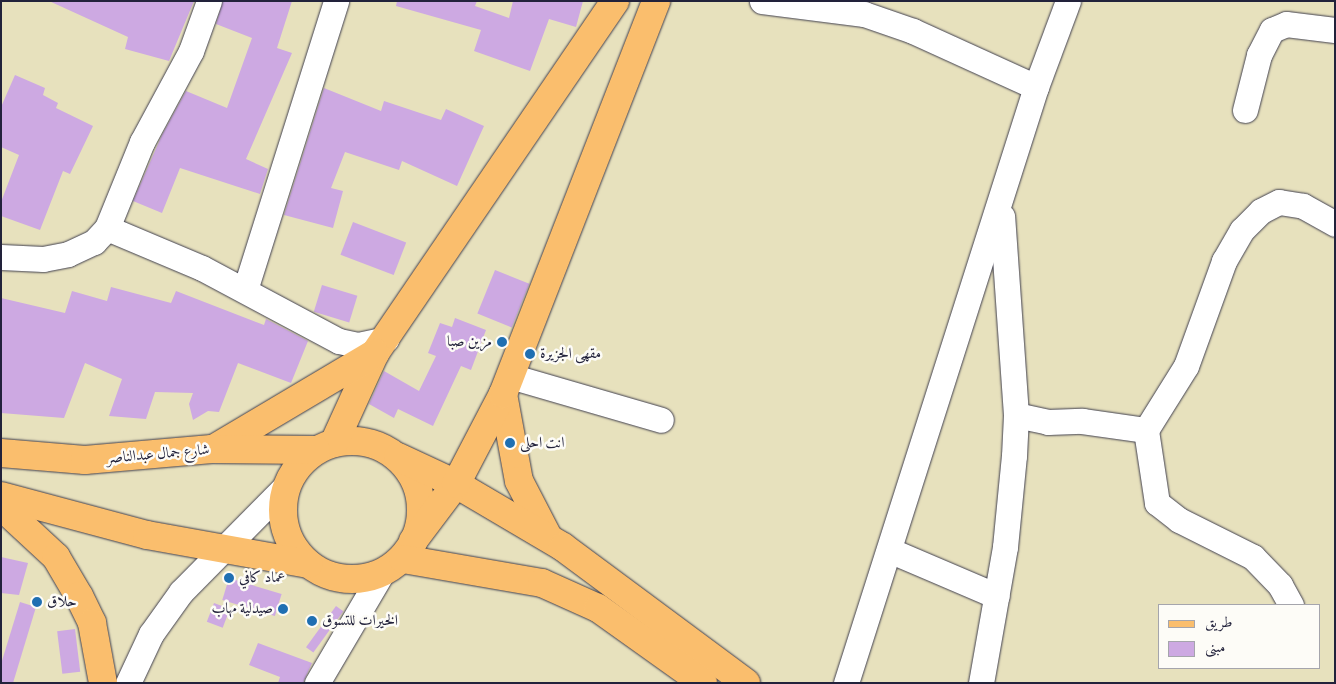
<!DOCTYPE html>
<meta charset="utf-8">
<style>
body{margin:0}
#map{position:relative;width:1336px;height:684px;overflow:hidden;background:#e7e1bd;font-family:"IM FELL French Canon",Amiri,serif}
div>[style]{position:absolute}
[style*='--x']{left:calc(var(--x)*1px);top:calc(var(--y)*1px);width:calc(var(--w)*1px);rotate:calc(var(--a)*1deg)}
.building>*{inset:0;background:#cda9e2;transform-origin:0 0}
.roads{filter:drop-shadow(0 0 1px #403f4e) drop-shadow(0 0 1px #403f4e)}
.minor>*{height:25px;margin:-12.5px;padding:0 12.5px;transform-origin:12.5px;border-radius:12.5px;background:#fff}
.major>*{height:28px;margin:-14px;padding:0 14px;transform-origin:14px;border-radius:14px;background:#fabe6d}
.major>.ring{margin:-14px;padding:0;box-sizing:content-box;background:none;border:28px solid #fabe6d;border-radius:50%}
.dots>*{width:14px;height:14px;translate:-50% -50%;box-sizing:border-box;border:2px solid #fdfcf7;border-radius:50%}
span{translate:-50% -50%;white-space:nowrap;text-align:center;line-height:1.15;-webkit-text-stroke:5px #fdfcf7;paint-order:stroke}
.poi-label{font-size:15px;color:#22223b}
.right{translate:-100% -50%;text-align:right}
.left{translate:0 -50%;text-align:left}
.street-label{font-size:15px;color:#22223b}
.frame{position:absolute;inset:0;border:2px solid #22223b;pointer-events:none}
.legend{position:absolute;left:1158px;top:604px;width:162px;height:65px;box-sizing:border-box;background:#fdfcf7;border:1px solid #a5a5ac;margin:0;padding:6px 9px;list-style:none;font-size:15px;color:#22223b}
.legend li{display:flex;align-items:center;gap:10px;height:25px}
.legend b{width:25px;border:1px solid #a5a5ac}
</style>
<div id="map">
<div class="building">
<i style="clip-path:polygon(49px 1px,194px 1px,169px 61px,125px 49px,128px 37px)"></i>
<i style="clip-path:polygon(223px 1px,292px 1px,277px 48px,292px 53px,246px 159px,268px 169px,260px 194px,180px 168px,162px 213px,133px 201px,162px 135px,186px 91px,227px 108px,252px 38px,216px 24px)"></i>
<i style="clip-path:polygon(397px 1px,477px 1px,475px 6px,509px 18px,513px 1px,583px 1px,576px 27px,549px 19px,530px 71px,474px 51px,481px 30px,396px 6px)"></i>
<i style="clip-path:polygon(15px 75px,45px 88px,43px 95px,58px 103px,56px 108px,93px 126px,70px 174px,63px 171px,40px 230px,1px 216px,1px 202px,19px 155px,1px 147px,1px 107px)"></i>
<i style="clip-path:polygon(324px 88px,381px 111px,384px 101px,441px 120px,446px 109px,484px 126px,457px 186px,402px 161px,399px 170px,345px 152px,331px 188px,343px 191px,333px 228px,284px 215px)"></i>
<i style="left:353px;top:222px;width:57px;height:35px;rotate:21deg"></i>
<i style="left:495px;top:270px;width:37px;height:47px;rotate:22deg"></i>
<i style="left:322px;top:285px;width:37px;height:28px;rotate:17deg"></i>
<i style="clip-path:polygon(111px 287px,171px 303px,176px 291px,264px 325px,266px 319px,308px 341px,291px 383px,238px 363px,219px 412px,208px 411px,193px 420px,189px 404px,193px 393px,155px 392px,146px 419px,109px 416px,122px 379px,85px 363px,64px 418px,1px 413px,1px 298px,65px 313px,72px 291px,107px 301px)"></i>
<i style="clip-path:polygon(455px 318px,486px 330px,471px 370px,461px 366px,433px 426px,398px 409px,394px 418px,369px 404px,384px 371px,419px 391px,436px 356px,428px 353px,440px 323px,452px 327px)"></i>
<i style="clip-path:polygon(1px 557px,28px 563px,19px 595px,1px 593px)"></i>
<i style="left:229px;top:578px;width:55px;height:23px;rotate:17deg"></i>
<i style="clip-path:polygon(20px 602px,36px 607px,13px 683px,1px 683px,1px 664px)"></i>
<i style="left:214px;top:603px;width:17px;height:20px;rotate:21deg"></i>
<i style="left:336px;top:606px;width:9px;height:51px;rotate:36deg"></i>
<i style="left:75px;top:629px;width:43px;height:18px;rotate:83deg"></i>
<i style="clip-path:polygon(258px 643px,312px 663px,303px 683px,278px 683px,280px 677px,249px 665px)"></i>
</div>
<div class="roads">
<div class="minor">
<i style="--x:762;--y:1;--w:103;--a:7.3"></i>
<i style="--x:864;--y:14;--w:52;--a:19.1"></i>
<i style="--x:913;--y:31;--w:135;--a:24.5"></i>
<i style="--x:1245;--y:110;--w:57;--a:-75.7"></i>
<i style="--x:1259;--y:55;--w:28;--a:-63"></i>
<i style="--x:1272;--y:30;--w:15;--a:-23"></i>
<i style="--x:1286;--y:24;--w:49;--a:7"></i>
<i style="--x:107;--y:228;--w:103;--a:22.8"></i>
<i style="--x:202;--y:268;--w:155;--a:28.1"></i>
<i style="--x:339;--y:341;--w:19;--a:12"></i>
<i style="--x:358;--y:345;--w:29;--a:-12"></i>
<i style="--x:1;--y:257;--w:42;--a:2.7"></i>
<i style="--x:43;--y:259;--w:25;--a:-11"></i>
<i style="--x:68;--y:254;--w:29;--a:-25"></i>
<i style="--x:94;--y:242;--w:19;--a:-47"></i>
<i style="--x:107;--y:228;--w:93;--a:-67.9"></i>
<i style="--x:142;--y:142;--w:103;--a:-61.7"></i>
<i style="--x:191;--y:51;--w:53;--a:-70.2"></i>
<i style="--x:245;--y:290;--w:303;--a:-72.5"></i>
<i style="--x:510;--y:376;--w:157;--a:16.2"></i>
<i style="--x:1016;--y:415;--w:33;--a:12"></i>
<i style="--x:1048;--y:422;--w:34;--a:-2"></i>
<i style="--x:1082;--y:421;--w:65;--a:8"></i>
<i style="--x:889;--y:550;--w:117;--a:23.1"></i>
<i style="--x:1291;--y:605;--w:23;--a:-119"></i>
<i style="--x:1280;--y:585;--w:39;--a:-134"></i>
<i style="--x:1253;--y:557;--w:83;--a:-153.4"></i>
<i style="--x:1179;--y:520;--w:28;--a:-142"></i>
<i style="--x:1157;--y:503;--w:74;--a:-98.6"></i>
<i style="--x:1146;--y:430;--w:75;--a:-58"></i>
<i style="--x:1186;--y:366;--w:112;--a:-70.1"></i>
<i style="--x:1224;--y:261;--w:36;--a:-60"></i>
<i style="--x:1242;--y:230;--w:27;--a:-45"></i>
<i style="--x:1261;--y:211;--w:20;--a:-27"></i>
<i style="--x:1279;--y:202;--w:24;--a:9"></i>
<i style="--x:1303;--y:206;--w:37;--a:29"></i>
<i style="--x:128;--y:683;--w:54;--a:-64.9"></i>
<i style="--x:151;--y:634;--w:52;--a:-54.5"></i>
<i style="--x:181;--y:592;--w:151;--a:-45.3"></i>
<i style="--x:317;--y:683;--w:124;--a:-59.5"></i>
<i style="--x:846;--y:683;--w:626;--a:-72.32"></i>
<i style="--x:1036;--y:87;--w:92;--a:-69.6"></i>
<i style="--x:981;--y:683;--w:138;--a:-80"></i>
<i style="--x:1005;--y:547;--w:91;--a:-84.4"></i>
<i style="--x:1014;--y:456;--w:41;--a:-87.2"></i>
<i style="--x:1016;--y:415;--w:199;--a:-94"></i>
</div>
<div class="major">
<i style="--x:503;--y:394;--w:88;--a:79.6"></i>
<i style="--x:519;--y:481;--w:63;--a:62.6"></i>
<i class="ring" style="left:283px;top:441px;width:110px;height:110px"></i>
<i style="--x:334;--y:443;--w:99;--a:-65.5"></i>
<i style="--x:375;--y:353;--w:426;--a:-55.7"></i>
<i style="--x:217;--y:447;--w:184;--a:-30.7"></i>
<i style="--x:1;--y:453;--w:84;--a:4.8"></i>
<i style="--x:85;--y:460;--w:127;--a:-5"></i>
<i style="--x:212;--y:449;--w:104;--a:0.6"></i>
<i style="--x:398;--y:457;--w:64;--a:25"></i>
<i style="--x:456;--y:484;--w:124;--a:30.5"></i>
<i style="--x:563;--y:547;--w:228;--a:36.6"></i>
<i style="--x:1;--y:496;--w:151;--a:15"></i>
<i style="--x:147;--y:535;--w:164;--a:10.2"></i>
<i style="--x:1;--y:506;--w:75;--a:42.8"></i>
<i style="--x:56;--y:557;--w:45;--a:59.5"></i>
<i style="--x:79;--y:596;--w:30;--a:64"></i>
<i style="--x:92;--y:623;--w:61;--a:79.6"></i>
<i style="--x:413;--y:541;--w:71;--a:-53"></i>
<i style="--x:456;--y:484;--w:102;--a:-62.4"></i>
<i style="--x:503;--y:394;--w:422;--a:-68.7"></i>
<i style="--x:403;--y:559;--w:141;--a:9.8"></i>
<i style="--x:542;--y:583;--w:61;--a:24.1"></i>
<i style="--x:598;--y:608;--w:129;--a:35.5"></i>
</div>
</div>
<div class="dots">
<i style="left:502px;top:342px;background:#1f6fb2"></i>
<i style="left:530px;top:354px;background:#1f6fb2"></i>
<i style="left:510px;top:443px;background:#1f6fb2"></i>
<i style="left:229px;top:578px;background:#1f6fb2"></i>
<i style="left:37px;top:602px;background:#1f6fb2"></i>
<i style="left:283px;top:609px;background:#1f6fb2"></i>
<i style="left:312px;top:621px;background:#1f6fb2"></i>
</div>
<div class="poi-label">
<span class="right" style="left:492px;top:342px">مزين صبا</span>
<span class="left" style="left:540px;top:354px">مقهى الجزيرة</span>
<span class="left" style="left:520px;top:443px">انت احلى</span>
<span class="left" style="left:239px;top:578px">عماد كافي</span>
<span class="left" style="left:47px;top:602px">حلاق</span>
<span class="right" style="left:273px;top:609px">صيدلية مهاب</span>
<span class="left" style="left:322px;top:621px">الخيرات للتسوق</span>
</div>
<div class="street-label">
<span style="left:158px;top:454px;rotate:-5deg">شارع جمال عبدالناصر</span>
</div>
<div class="frame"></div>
<ul class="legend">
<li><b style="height:6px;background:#fabe6d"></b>طريق</li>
<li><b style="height:14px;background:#cda9e2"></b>مبنى</li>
</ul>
</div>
